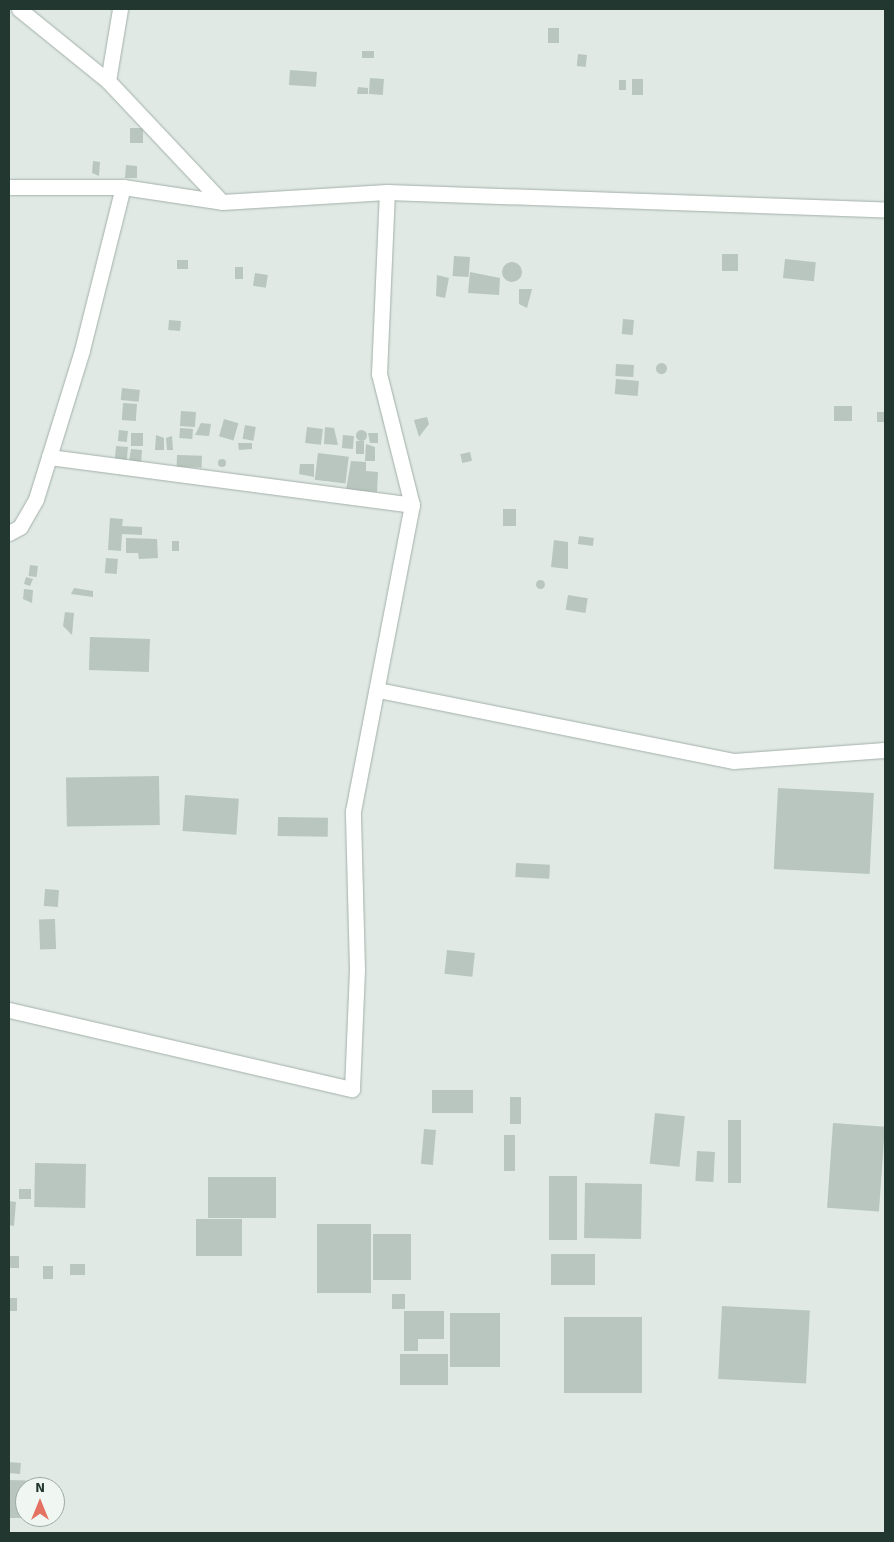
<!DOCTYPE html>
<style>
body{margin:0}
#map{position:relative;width:894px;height:1542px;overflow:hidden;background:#e0e9e4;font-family:Signika,sans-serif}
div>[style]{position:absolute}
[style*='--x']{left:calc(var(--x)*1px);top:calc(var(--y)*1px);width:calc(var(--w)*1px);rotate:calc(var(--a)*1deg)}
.building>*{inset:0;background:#b8c6bf;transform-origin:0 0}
.round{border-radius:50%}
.roads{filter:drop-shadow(0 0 1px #a3b0aa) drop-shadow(0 0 1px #a3b0aa)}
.minor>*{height:15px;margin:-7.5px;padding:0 7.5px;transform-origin:7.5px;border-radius:7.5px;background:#fff}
span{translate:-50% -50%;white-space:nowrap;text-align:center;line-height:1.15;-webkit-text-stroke:4.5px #f0f6f2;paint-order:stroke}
.frame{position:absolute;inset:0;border:10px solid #22372f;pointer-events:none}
.north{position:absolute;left:15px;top:1477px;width:50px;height:50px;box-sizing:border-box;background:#f0f6f2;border:1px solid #9eaaa4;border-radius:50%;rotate:0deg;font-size:14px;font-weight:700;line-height:20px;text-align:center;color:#22372f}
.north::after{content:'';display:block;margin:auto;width:18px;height:22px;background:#e47263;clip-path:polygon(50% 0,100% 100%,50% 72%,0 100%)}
</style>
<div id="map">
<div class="building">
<i style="left:548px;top:28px;width:11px;height:15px"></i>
<i style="left:362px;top:51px;width:12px;height:7px"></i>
<i style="left:578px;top:54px;width:9px;height:12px;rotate:6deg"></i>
<i style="left:290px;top:70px;width:27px;height:15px;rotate:4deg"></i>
<i style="left:370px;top:78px;width:14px;height:16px;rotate:4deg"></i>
<i style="left:632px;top:79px;width:11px;height:16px"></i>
<i style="left:619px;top:80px;width:7px;height:10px"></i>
<i style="clip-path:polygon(358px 87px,368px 88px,368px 94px,357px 94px)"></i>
<i style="left:130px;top:128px;width:13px;height:15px"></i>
<i style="clip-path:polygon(93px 161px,100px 162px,99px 176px,92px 173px)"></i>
<i style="clip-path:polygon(126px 165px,137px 166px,137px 178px,125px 178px)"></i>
<i style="left:722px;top:254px;width:16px;height:17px"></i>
<i style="left:454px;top:256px;width:16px;height:20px;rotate:4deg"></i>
<i style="left:785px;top:259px;width:31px;height:19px;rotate:6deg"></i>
<i style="left:177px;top:260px;width:11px;height:9px"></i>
<i class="round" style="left:502px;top:262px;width:20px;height:20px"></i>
<i style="left:235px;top:267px;width:8px;height:12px"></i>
<i style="clip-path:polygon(470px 272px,500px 278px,499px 295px,468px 293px)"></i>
<i style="left:255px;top:273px;width:13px;height:13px;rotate:9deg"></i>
<i style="clip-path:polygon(437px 275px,449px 278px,445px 298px,436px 296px)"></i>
<i style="clip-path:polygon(519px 289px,532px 289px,527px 308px,519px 304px)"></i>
<i style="left:623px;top:319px;width:11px;height:15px;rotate:5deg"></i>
<i style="left:169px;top:320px;width:12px;height:10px;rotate:5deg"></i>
<i class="round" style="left:655.5px;top:362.5px;width:11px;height:11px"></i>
<i style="left:616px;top:364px;width:18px;height:12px;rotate:3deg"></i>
<i style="left:616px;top:379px;width:23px;height:15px;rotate:5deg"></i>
<i style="left:122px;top:388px;width:18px;height:12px;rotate:6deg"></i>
<i style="left:123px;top:403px;width:14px;height:17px;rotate:4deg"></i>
<i style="left:834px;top:406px;width:18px;height:15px"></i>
<i style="left:181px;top:411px;width:15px;height:15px;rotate:4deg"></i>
<i style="left:877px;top:412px;width:8px;height:10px"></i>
<i style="clip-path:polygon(427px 417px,429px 424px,419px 437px,414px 420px)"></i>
<i style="left:224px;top:419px;width:15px;height:18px;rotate:16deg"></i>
<i style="clip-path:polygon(201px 423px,211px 424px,209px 436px,195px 435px)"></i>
<i style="left:245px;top:425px;width:11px;height:14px;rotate:10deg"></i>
<i style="left:307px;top:427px;width:16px;height:16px;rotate:7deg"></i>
<i style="clip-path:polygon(325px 427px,334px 428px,338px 445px,324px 444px)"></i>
<i style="left:180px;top:428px;width:13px;height:10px;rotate:4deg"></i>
<i class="round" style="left:355.5px;top:429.5px;width:11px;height:11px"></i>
<i style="left:119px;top:430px;width:9px;height:11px;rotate:6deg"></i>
<i style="left:131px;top:433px;width:12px;height:13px"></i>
<i style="clip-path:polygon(368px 433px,378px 433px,378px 443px,370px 443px)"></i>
<i style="clip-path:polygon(156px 435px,164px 438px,164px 450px,155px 450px)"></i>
<i style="left:343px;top:435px;width:11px;height:13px;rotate:5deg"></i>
<i style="clip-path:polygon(172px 436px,173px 450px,167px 450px,166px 438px)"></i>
<i style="left:356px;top:441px;width:8px;height:13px"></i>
<i style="clip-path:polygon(238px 443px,252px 443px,252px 449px,239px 450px)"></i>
<i style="clip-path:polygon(366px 444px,375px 447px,375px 461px,365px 461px)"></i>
<i style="left:116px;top:446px;width:12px;height:16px;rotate:5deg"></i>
<i style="clip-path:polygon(131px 449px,142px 450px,141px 464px,129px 462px)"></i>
<i style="left:470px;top:452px;width:9px;height:10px;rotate:77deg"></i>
<i style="left:318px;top:453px;width:31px;height:27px;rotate:7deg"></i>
<i style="left:177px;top:455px;width:25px;height:12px;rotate:2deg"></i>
<i class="round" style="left:218px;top:459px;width:8px;height:8px"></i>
<i style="clip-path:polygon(351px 461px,366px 462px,366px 471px,378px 472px,377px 492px,346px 490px)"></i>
<i style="clip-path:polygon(300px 464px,314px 464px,314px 477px,299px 474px)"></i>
<i style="left:503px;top:509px;width:13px;height:17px"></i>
<i style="clip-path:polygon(110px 518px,123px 519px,122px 526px,142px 527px,142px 535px,122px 534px,121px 551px,108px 550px)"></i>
<i style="left:579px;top:536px;width:15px;height:8px;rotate:8deg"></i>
<i style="clip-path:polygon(126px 538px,157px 539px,158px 558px,139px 559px,138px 553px,126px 553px)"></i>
<i style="clip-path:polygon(554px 540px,568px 542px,568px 569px,551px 567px)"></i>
<i style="left:172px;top:541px;width:7px;height:10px"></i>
<i style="left:106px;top:558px;width:12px;height:15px;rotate:5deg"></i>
<i style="left:30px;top:565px;width:8px;height:11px;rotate:7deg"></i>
<i style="clip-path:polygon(26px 577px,33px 579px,30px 586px,24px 584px)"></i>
<i class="round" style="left:535.5px;top:579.5px;width:9px;height:9px"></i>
<i style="clip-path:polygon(74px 588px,93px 591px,93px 597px,71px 594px)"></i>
<i style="clip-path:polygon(24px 589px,33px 590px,32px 603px,23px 599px)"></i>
<i style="left:568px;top:595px;width:20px;height:15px;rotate:9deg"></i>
<i style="clip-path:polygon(65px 612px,74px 613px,72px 635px,63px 626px)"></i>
<i style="left:90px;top:637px;width:60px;height:33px;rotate:2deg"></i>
<i style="left:159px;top:776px;width:49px;height:93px;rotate:89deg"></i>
<i style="left:778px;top:788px;width:96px;height:81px;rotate:3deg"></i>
<i style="left:185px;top:795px;width:54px;height:36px;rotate:4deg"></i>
<i style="left:278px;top:817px;width:50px;height:19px;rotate:1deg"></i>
<i style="left:516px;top:863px;width:34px;height:14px;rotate:3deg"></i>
<i style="left:45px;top:889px;width:14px;height:17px;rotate:4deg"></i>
<i style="left:55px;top:919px;width:30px;height:16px;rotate:88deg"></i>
<i style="left:447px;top:950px;width:28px;height:24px;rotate:6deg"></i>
<i style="left:432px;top:1090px;width:41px;height:23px"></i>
<i style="left:510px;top:1097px;width:11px;height:27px"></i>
<i style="left:655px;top:1113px;width:30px;height:51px;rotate:6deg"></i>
<i style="left:728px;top:1120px;width:13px;height:63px"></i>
<i style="left:833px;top:1123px;width:52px;height:85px;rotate:4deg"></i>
<i style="left:424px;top:1129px;width:12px;height:35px;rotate:5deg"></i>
<i style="left:504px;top:1135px;width:11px;height:36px"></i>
<i style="left:697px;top:1151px;width:18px;height:30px;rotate:3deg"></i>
<i style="left:35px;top:1163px;width:51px;height:44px;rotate:1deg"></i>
<i style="left:549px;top:1176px;width:28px;height:64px"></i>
<i style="left:208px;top:1177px;width:68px;height:41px"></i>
<i style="left:585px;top:1183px;width:57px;height:55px;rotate:1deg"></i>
<i style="left:19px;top:1189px;width:12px;height:10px"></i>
<i style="clip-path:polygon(9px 1201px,16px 1202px,14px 1226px,9px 1225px)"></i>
<i style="left:196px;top:1219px;width:46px;height:37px"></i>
<i style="left:317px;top:1224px;width:54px;height:69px"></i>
<i style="left:373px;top:1234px;width:38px;height:46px"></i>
<i style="left:551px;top:1254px;width:44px;height:31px"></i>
<i style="left:10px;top:1256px;width:9px;height:12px"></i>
<i style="left:70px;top:1264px;width:15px;height:11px"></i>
<i style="left:43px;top:1266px;width:10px;height:13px"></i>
<i style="left:392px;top:1294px;width:13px;height:15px"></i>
<i style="left:9px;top:1298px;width:8px;height:13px"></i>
<i style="left:722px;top:1306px;width:88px;height:73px;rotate:3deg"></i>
<i style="clip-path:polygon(404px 1311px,444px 1311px,444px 1339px,418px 1339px,418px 1351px,404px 1351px)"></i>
<i style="left:450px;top:1313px;width:50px;height:54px"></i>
<i style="left:564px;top:1317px;width:78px;height:76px"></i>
<i style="left:400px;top:1354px;width:48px;height:31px"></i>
<i style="left:9px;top:1462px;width:12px;height:11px;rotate:5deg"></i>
<i style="clip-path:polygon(9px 1480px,43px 1481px,42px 1487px,25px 1487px,25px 1518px,9px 1518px)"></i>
<i style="clip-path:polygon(55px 1508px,60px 1508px,59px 1518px,55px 1518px)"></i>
</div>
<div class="roads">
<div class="minor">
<i style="--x:19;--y:9;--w:114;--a:39"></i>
<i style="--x:108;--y:81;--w:166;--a:46.7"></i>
<i style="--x:108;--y:81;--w:73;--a:-80.5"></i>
<i style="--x:9;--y:187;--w:114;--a:0"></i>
<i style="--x:123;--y:187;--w:100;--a:8.6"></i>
<i style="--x:222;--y:202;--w:165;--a:-3.5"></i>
<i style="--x:387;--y:192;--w:498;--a:2"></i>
<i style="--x:49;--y:457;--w:366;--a:7.5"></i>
<i style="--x:9;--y:533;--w:13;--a:-29"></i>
<i style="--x:20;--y:527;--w:32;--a:-60"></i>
<i style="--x:36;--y:499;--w:156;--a:-72.8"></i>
<i style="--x:82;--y:350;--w:168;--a:-75.9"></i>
<i style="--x:378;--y:690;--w:363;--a:11.3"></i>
<i style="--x:734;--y:761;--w:151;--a:-4.2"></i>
<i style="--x:9;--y:1010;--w:352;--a:13"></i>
<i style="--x:352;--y:1089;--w:120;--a:-87.6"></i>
<i style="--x:357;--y:969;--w:158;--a:-91.5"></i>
<i style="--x:353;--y:811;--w:312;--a:-79.1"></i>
<i style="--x:412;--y:505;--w:135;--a:-104.1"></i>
<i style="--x:379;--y:374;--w:182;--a:-87.5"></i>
</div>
</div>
<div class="frame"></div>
<div class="north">N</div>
</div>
